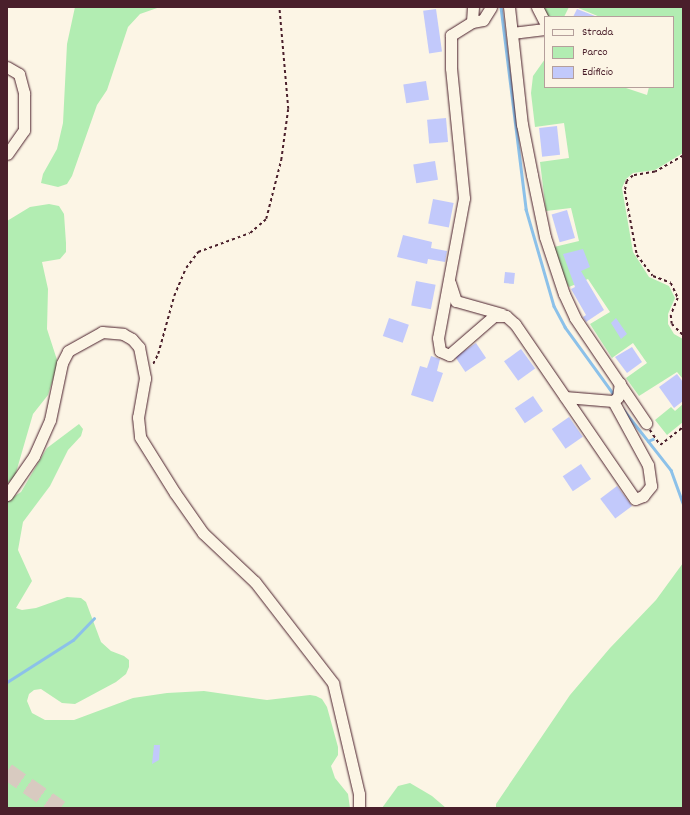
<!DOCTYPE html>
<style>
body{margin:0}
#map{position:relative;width:690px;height:815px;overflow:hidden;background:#fcf5e5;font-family:Dekko,sans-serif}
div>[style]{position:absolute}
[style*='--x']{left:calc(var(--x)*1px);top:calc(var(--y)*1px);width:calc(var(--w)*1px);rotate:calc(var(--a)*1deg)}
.green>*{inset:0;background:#b2edb2}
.stream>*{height:2.5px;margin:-1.25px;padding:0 1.25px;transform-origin:1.25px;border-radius:1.25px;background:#8cc1e9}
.building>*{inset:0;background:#c2c9fb;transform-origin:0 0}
.highway-tunnel>*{height:17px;margin-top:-8.5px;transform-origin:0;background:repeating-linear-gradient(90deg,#d8cac0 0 17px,transparent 0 25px)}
.path>*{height:1.5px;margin-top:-0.75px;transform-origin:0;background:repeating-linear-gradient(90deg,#4a1f2b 0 3px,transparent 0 6px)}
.roads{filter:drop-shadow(0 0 1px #4a1f2b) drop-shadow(0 0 1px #4a1f2b)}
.minor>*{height:11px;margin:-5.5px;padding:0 5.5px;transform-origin:5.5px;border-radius:5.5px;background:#fcf5e5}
span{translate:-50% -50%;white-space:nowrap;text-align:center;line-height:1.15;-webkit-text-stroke:3px #fcf5e5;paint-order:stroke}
.frame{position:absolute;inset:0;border:8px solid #4a1f2b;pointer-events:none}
.legend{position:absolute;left:544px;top:16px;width:130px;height:72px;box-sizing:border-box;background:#fcf5e5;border:1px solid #b59f9b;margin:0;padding:5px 7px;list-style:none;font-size:12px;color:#4a1f2b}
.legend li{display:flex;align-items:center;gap:8px;height:20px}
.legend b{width:20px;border:1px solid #b59f9b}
</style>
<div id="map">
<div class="green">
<i style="clip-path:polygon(75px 7px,160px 7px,140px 14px,128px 27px,107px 90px,97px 105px,72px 176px,67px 184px,58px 187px,41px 183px,43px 174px,57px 149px,63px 123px,67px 44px)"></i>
<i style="clip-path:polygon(542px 7px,569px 7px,564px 17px,547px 17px)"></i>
<i style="clip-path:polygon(576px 7px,683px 7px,683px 153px,655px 170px,633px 173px,626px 179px,622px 188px,633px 252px,649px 277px,669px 286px,675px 298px,668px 314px,668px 324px,674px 334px,683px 339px,683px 379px,677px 372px,639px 396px,626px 378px,647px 363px,633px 343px,612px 358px,590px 324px,610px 312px,588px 279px,569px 287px,561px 272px,554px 247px,579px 241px,571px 208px,546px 211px,540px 162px,569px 158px,564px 123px,535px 127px,531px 93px,533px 76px,545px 59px,545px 87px,623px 87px,647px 95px,649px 87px,673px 87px,673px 17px,600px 17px)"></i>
<i style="clip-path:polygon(49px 204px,59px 206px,64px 214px,66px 243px,66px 252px,60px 259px,42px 262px,48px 289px,47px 329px,58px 363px,48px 395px,33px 414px,15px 476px,7px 484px,7px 221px,30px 207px)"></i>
<i style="clip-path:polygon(683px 404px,683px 422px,667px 435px,655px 420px,671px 407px,675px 411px)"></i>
<i style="clip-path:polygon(79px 424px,83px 429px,81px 436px,68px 450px,50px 486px,23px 522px,18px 550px,32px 581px,16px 608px,22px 610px,36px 608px,67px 597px,81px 598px,86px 602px,101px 642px,111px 651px,124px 656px,129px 660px,129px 667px,126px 674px,116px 682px,75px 704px,62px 703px,41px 689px,34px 690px,29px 694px,27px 701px,32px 713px,45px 720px,74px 720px,133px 698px,167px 693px,204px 691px,267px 700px,310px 695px,316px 696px,322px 699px,327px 707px,338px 747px,338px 755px,331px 766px,335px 778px,348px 794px,350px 808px,7px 808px,7px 501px,21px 492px,47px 448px)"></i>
<i style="clip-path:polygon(683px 563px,683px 808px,496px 808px,496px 804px,570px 695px,610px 648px,656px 600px)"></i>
<i style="clip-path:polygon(410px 783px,432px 796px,446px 808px,382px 808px,398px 786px)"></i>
</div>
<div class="stream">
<i style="--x:501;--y:7;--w:204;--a:82.9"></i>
<i style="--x:526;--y:209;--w:101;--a:73.9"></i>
<i style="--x:554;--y:306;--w:24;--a:62"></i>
<i style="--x:565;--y:327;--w:85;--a:54.1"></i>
<i style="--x:623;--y:409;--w:78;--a:51.8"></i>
<i style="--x:671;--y:470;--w:35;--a:70"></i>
<i style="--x:648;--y:441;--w:5;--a:-22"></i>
<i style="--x:7;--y:682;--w:78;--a:-32.5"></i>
<i style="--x:73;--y:640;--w:30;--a:-46"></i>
</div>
<div class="building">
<i style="left:436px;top:9px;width:43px;height:13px;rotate:82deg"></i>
<i style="clip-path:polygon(577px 9px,595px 16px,594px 17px,573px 17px)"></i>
<i style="left:426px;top:81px;width:19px;height:23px;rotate:81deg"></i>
<i style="left:446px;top:118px;width:24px;height:19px;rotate:85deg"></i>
<i style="left:557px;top:126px;width:29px;height:18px;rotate:84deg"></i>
<i style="left:435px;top:161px;width:19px;height:22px;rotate:81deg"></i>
<i style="left:433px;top:199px;width:21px;height:25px;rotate:11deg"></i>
<i style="left:567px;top:210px;width:29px;height:16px;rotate:74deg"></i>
<i style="clip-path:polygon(403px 235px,432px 242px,431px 248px,447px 251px,445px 262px,428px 259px,427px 264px,397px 257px)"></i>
<i style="clip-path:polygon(583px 249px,590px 267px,581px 271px,604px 310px,586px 322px,583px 317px,586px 315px,571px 289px,575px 287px,563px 254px)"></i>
<i style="left:505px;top:272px;width:10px;height:11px;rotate:6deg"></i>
<i style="left:416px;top:281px;width:20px;height:25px;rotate:11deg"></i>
<i style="left:389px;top:318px;width:21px;height:19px;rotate:19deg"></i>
<i style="clip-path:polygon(616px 318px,627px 334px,621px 339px,611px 323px)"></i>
<i style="left:476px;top:343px;width:18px;height:25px;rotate:56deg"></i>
<i style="clip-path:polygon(632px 347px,642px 362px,627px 373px,615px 357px)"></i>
<i style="left:521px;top:349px;width:24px;height:21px;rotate:54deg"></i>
<i style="clip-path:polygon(431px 356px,440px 359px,437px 371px,443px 373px,433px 402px,411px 395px,420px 366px,427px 368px)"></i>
<i style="clip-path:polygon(677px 374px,683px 382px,683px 401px,674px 408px,659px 387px)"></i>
<i style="left:533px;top:396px;width:18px;height:22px;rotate:56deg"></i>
<i style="left:569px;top:417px;width:24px;height:21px;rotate:55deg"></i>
<i style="left:581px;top:464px;width:18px;height:22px;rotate:56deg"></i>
<i style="left:617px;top:486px;width:25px;height:21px;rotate:53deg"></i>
<i style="clip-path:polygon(154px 745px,160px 745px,159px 760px,152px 764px)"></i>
</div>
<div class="highway-tunnel">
<i style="--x:7;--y:771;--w:65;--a:34.9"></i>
</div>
<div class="path">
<i style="--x:683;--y:156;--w:32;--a:150"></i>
<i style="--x:655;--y:172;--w:22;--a:170"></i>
<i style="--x:633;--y:176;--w:8;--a:140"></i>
<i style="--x:627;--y:181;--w:10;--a:101"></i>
<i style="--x:625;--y:191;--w:65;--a:79.4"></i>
<i style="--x:637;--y:255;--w:26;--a:53"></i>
<i style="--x:653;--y:276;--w:19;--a:21"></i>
<i style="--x:671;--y:283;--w:17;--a:65"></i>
<i style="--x:678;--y:298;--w:18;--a:112"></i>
<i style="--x:671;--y:315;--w:9;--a:84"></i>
<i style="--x:672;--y:324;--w:16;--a:45"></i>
<i style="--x:153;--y:364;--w:11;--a:-63"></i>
<i style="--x:158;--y:354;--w:60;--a:-74.6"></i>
<i style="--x:174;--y:296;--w:30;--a:-67"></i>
<i style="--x:186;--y:268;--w:20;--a:-53"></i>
<i style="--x:198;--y:252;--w:55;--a:-20.1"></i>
<i style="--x:250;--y:233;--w:21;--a:-41"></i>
<i style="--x:266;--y:219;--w:61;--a:-75.7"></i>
<i style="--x:281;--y:160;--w:51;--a:-82.2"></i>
<i style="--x:288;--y:109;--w:102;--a:-95"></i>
<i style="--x:650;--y:430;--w:18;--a:56"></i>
<i style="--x:660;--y:445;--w:29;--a:-38"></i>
</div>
<div class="roads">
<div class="minor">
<i style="--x:473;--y:7;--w:15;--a:94"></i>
<i style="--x:472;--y:22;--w:25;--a:148"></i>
<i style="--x:451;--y:35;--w:33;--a:90"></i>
<i style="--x:451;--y:68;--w:131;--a:84.3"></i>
<i style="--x:464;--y:198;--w:142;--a:100.5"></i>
<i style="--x:438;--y:338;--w:13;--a:81"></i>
<i style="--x:440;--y:351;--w:10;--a:24"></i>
<i style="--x:449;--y:355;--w:60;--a:-40.9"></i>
<i style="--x:494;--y:316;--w:12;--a:0"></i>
<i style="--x:506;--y:316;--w:12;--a:42"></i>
<i style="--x:515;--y:324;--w:212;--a:55.6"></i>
<i style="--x:635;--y:499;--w:9;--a:-21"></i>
<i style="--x:643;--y:496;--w:13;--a:-51"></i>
<i style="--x:651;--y:486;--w:21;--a:-98"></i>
<i style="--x:648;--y:465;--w:73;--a:-118.7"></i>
<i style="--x:509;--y:7;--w:118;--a:83.7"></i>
<i style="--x:522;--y:124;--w:52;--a:78.9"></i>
<i style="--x:532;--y:175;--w:63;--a:78.2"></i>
<i style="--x:545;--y:237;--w:60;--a:71.6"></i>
<i style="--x:564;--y:294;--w:26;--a:65"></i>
<i style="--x:575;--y:318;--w:127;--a:55.9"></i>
<i style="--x:537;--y:7;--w:18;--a:63"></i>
<i style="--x:472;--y:22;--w:11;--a:-10"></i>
<i style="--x:483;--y:20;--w:15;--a:-58"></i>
<i style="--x:512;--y:33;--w:33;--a:-7"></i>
<i style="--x:7;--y:67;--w:14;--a:30"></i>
<i style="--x:19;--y:74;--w:20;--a:75"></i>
<i style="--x:24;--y:93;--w:37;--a:90"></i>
<i style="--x:24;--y:130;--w:29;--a:125"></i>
<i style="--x:450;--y:283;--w:19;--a:72"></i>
<i style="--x:456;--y:301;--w:48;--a:15.8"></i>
<i style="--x:565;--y:397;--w:48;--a:4.8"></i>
<i style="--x:613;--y:401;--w:6;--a:-39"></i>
<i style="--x:618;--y:397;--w:14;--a:-82"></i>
<i style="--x:7;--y:495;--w:47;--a:-55.3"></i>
<i style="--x:34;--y:456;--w:39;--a:-66"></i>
<i style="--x:50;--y:420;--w:58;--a:-78.1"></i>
<i style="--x:62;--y:363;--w:13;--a:-63"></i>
<i style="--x:68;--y:351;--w:39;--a:-29"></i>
<i style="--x:102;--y:332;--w:21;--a:5"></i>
<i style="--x:123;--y:334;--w:10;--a:29"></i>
<i style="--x:132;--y:339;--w:11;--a:49"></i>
<i style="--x:139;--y:347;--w:32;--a:79"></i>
<i style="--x:145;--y:378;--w:40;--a:100"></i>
<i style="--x:138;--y:417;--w:20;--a:84"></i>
<i style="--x:140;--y:437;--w:66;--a:58"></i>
<i style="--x:175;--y:493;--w:49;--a:55"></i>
<i style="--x:203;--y:533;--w:71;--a:43.3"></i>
<i style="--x:255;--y:582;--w:128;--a:52.3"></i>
<i style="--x:333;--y:683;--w:114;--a:76.8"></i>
<i style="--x:359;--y:794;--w:14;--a:90"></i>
</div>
</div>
<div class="frame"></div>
<ul class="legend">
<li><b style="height:5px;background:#fcf5e5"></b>Strada</li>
<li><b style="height:11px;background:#b2edb2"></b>Parco</li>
<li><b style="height:11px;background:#c2c9fb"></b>Edificio</li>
</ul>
</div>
